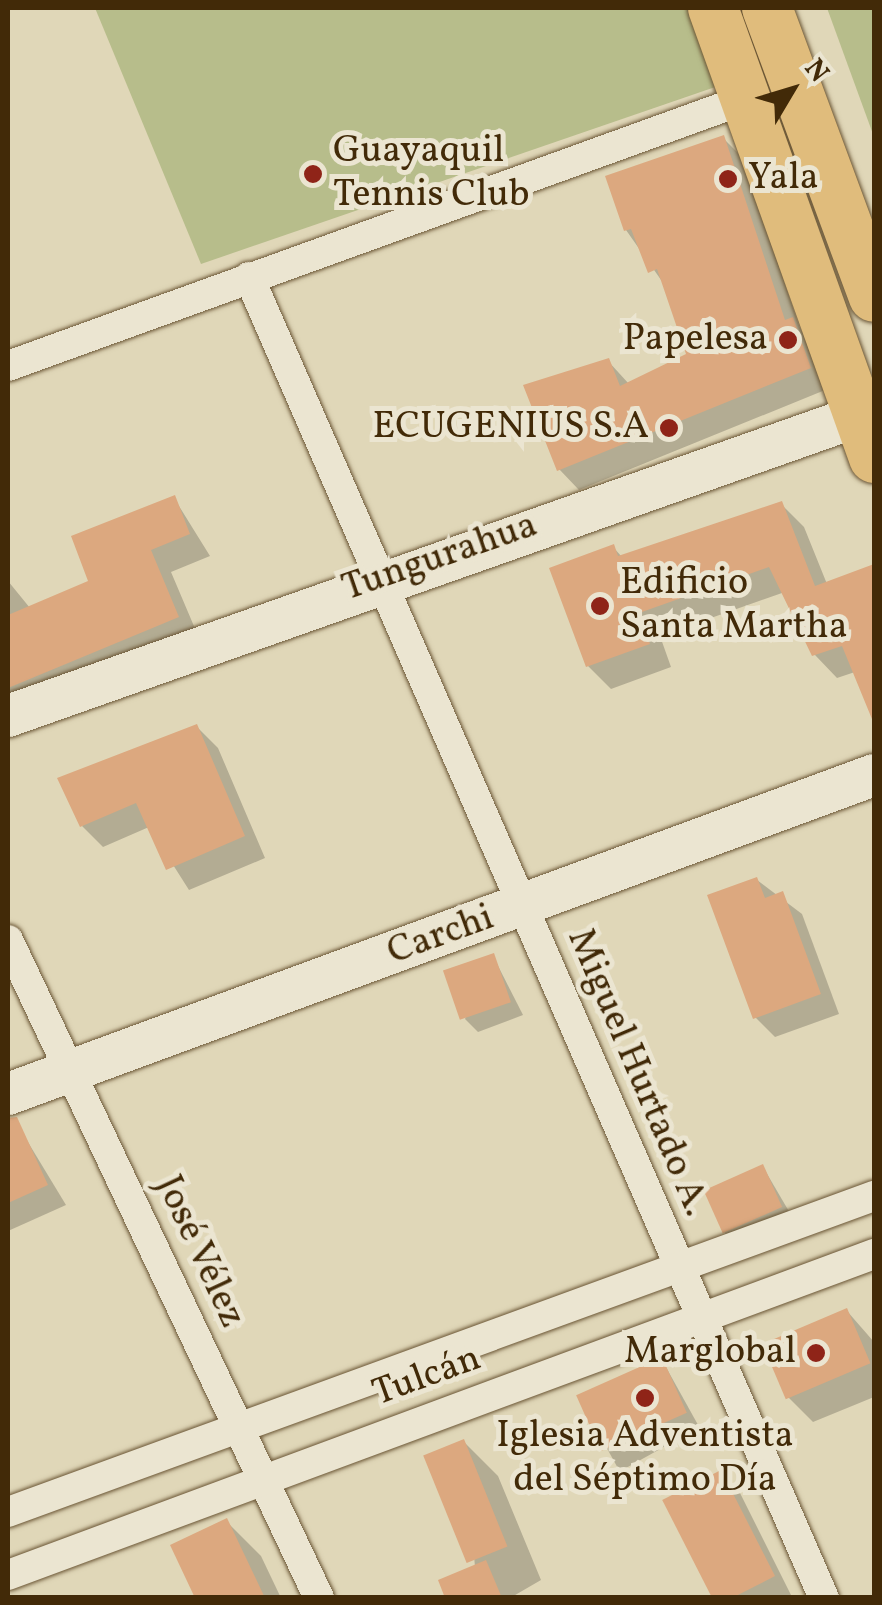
<!DOCTYPE html>
<meta charset="utf-8">
<style>
body{margin:0}
#map{position:relative;width:882px;height:1605px;overflow:hidden;background:#e0d7b8;font-family:Vollkorn,serif}
div>[style]{position:absolute}
[style*='--x']{left:calc(var(--x)*1px);top:calc(var(--y)*1px);width:calc(var(--w)*1px);rotate:calc(var(--a)*1deg)}
.green>*{inset:0;background:#b7bd8b}
.shadow>*{inset:0;background:#0003;transform-origin:0 0}
.building>*{inset:0;background:#dca87f;transform-origin:0 0}
.roads{filter:drop-shadow(0 0 2px #6a5534) drop-shadow(0 0 2px #6a5534)}
.minor>*{height:30px;margin:-15px;padding:0 15px;transform-origin:15px;border-radius:15px;background:#ebe5d1}
.secondary>*{height:42px;margin:-21px;padding:0 21px;transform-origin:21px;border-radius:21px;background:#ebe5d1}
.primary>*{height:50px;margin:-25px;padding:0 25px;transform-origin:25px;border-radius:25px;background:#e0bc7c}
.dots>*{width:28px;height:28px;translate:-50% -50%;box-sizing:border-box;border:5px solid #ebe5d1;border-radius:50%}
span{translate:-50% -50%;white-space:nowrap;text-align:center;line-height:1.15;-webkit-text-stroke:10px #ebe5d1;paint-order:stroke}
.poi-label{font-size:38px;color:#422a08}
.left{translate:0 -50%;text-align:left}
.right{translate:-100% -50%;text-align:right}
.street-label{font-size:38px;color:#422a08}
.frame{position:absolute;inset:0;border:10px solid #422a08;pointer-events:none}
.north{position:absolute;left:742px;top:40px;width:100px;height:100px;-webkit-text-stroke:8px #ebe5d1;paint-order:stroke;rotate:52deg;font-size:28px;font-weight:700;line-height:40px;text-align:center;color:#422a08}
.north::after{content:'';display:block;margin:auto;width:35px;height:45px;background:#422a08;clip-path:polygon(50% 0,100% 100%,50% 72%,0 100%)}
</style>
<div id="map">
<div class="green">
<i style="clip-path:polygon(95px 8px,696px 8px,724px 84px,201px 264px)"></i>
<i style="clip-path:polygon(827px 8px,874px 8px,874px 137px)"></i>
</div>
<div class="shadow">
<i style="clip-path:polygon(723px 138px,743px 158px,799px 326px,830px 388px,579px 490px,559px 469px,608px 361px,629px 384px,690px 355px,666px 287px,626px 230px)"></i>
<i style="clip-path:polygon(174px 498px,210px 556px,171px 572px,199px 638px,8px 718px,8px 581px,30px 608px,92px 582px)"></i>
<i style="clip-path:polygon(781px 504px,804px 527px,827px 584px,874px 572px,874px 714px,855px 672px,837px 678px,815px 655px,782px 593px,660px 636px,671px 667px,611px 689px,588px 666px,613px 547px,622px 557px)"></i>
<i style="clip-path:polygon(196px 726px,218px 748px,265px 858px,189px 890px,149px 827px,103px 847px,82px 826px)"></i>
<i style="clip-path:polygon(757px 880px,802px 914px,839px 1014px,775px 1037px,755px 1017px)"></i>
<i style="clip-path:polygon(493px 956px,523px 1015px,478px 1032px,465px 1019px)"></i>
<i style="clip-path:polygon(23px 1134px,66px 1205px,8px 1231px,8px 1141px)"></i>
<i style="clip-path:polygon(763px 1167px,794px 1220px,736px 1244px,723px 1231px)"></i>
<i style="clip-path:polygon(847px 1311px,874px 1342px,874px 1397px,813px 1422px,787px 1396px)"></i>
<i style="left:662px;top:1360px;width:77px;height:91px;rotate:61deg"></i>
<i style="clip-path:polygon(464px 1442px,498px 1476px,541px 1580px,510px 1598px,448px 1598px,475px 1567px)"></i>
<i style="clip-path:polygon(720px 1473px,740px 1493px,792px 1597px,713px 1598px,665px 1500px)"></i>
<i style="clip-path:polygon(227px 1522px,261px 1556px,281px 1598px,198px 1598px)"></i>
</div>
<div class="building">
<i style="clip-path:polygon(724px 135px,785px 320px,793px 317px,811px 368px,557px 471px,523px 385px,609px 358px,620px 386px,686px 354px,657px 269px,648px 273px,631px 229px,624px 231px,605px 176px)"></i>
<i style="clip-path:polygon(175px 495px,190px 534px,151px 550px,179px 617px,8px 688px,8px 615px,88px 581px,71px 536px)"></i>
<i style="clip-path:polygon(782px 501px,815px 586px,874px 564px,874px 724px,842px 646px,812px 656px,769px 567px,639px 613px,650px 644px,586px 667px,549px 568px,614px 544px,618px 556px)"></i>
<i style="clip-path:polygon(197px 724px,245px 836px,166px 870px,136px 803px,80px 827px,57px 778px)"></i>
<i style="clip-path:polygon(757px 877px,765px 898px,783px 891px,821px 994px,753px 1019px,707px 895px)"></i>
<i style="left:494px;top:953px;width:52px;height:54px;rotate:71deg"></i>
<i style="clip-path:polygon(17px 1117px,48px 1185px,8px 1203px,8px 1118px)"></i>
<i style="left:763px;top:1164px;width:47px;height:65px;rotate:66deg"></i>
<i style="left:847px;top:1308px;width:60px;height:92px;rotate:67deg"></i>
<i style="left:662px;top:1357px;width:61px;height:94px;rotate:66deg"></i>
<i style="left:464px;top:1439px;width:116px;height:44px;rotate:68deg"></i>
<i style="left:721px;top:1470px;width:119px;height:66px;rotate:63deg"></i>
<i style="clip-path:polygon(227px 1518px,265px 1598px,195px 1598px,170px 1545px)"></i>
<i style="clip-path:polygon(486px 1560px,502px 1598px,445px 1598px,438px 1580px)"></i>
</div>
<div class="roads">
<div class="minor">
<i style="--x:249;--y:277;--w:1441;--a:66.48"></i>
<i style="--x:8;--y:366;--w:785;--a:-19.89"></i>
<i style="--x:8;--y:940;--w:728;--a:64.7"></i>
<i style="--x:8;--y:1512;--w:922;--a:-20.05"></i>
<i style="--x:8;--y:1575;--w:924;--a:-20.34"></i>
</div>
<div class="secondary">
<i style="--x:8;--y:716;--w:901;--a:-19.44"></i>
<i style="--x:8;--y:1094;--w:923;--a:-20.22"></i>
</div>
<div class="primary">
<i style="--x:713;--y:8;--w:478;--a:70.3"></i>
<i style="--x:767;--y:8;--w:308;--a:69.7"></i>
</div>
</div>
<div class="dots">
<i style="left:313px;top:174px;background:#8f2418"></i>
<i style="left:728px;top:179px;background:#8f2418"></i>
<i style="left:788px;top:340px;background:#8f2418"></i>
<i style="left:669px;top:428px;background:#8f2418"></i>
<i style="left:600px;top:606px;background:#8f2418"></i>
<i style="left:816px;top:1353px;background:#8f2418"></i>
<i style="left:645px;top:1398px;background:#8f2418"></i>
</div>
<div class="poi-label">
<span class="left" style="left:333px;top:174px">Guayaquil<br>Tennis Club</span>
<span class="left" style="left:748px;top:179px">Yala</span>
<span class="right" style="left:768px;top:340px">Papelesa</span>
<span class="right" style="left:649px;top:428px">ECUGENIUS S.A</span>
<span class="left" style="left:620px;top:606px">Edificio<br>Santa Martha</span>
<span class="right" style="left:796px;top:1353px">Marglobal</span>
<span style="left:645px;top:1459px">Iglesia Adventista<br>del Séptimo Día</span>
</div>
<div class="street-label">
<span style="left:440px;top:558px;rotate:-19deg">Tungurahua</span>
<span style="left:441px;top:936px;rotate:-20deg">Carchi</span>
<span style="left:637px;top:1073px;rotate:67deg">Miguel Hurtado A.</span>
<span style="left:199px;top:1252px;rotate:65deg">José Vélez</span>
<span style="left:427px;top:1377px;rotate:-20deg">Tulcán</span>
</div>
<div class="frame"></div>
<div class="north">N</div>
</div>
